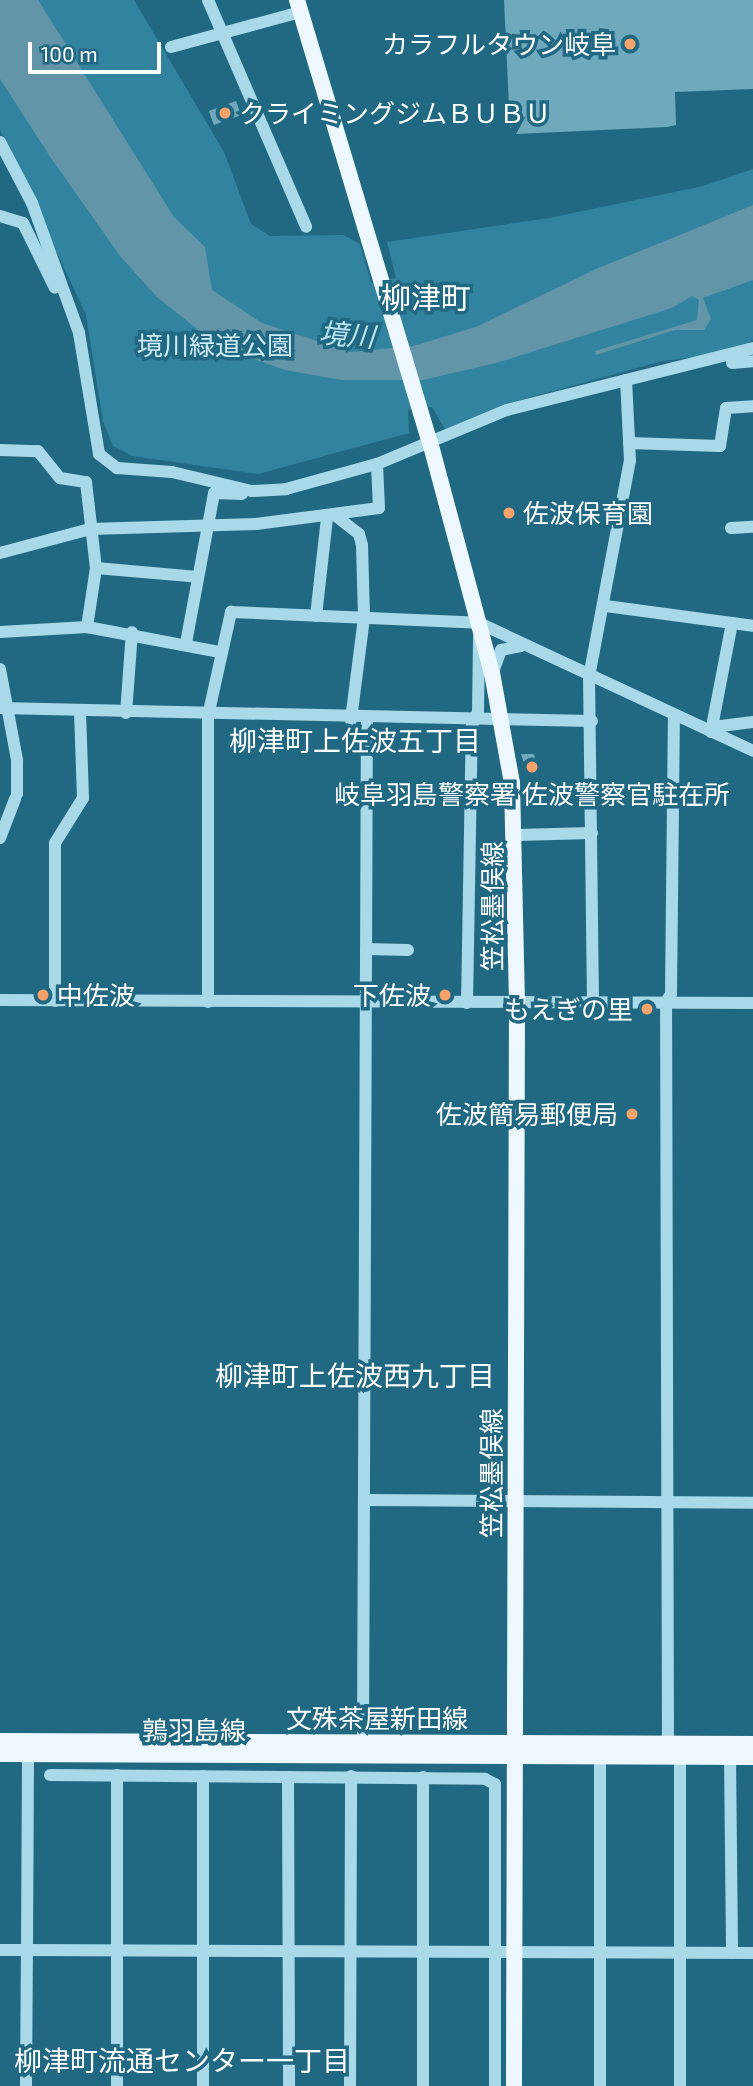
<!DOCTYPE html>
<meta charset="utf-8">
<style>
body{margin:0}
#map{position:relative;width:753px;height:2086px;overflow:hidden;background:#216983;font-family:"Exo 2","Noto Sans JP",sans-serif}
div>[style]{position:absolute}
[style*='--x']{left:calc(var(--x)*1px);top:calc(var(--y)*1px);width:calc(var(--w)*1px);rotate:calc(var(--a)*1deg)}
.green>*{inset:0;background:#31839f}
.water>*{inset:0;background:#6295a7}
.building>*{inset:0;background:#6fa9bd;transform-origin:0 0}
.minor>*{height:12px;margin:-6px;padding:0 6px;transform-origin:6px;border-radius:6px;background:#a9d9e9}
.major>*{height:16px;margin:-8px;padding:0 8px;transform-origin:8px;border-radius:8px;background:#ecf8fe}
.dots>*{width:19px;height:19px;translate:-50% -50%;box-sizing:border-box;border:4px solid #216983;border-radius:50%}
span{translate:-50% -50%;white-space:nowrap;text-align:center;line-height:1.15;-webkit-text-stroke:7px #216983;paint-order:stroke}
.poi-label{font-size:26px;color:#fff}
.right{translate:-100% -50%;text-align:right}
.left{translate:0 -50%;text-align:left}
.park-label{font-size:26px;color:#cdecf7}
.street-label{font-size:26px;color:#fff}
.water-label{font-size:28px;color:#bce5f2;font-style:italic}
.neighbourhood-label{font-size:28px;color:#fff}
.quarter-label{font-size:30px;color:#fff}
.scale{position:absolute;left:28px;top:42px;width:133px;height:32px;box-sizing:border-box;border:4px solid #fff;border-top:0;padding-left:9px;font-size:21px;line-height:24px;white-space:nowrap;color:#fff;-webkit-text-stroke:5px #216983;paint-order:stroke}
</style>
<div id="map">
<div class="green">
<i style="clip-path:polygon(0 0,134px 0,224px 152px,251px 224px,270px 236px,343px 235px,360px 244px,371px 283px,396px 278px,387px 242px,549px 218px,703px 186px,753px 169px,753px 340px,734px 352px,663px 361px,505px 404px,445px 429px,432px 407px,408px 410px,409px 433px,258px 474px,132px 456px,113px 446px,103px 421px,86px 315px,0 130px)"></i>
</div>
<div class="water">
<i style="clip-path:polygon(0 0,38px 0,174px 217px,205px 247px,212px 290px,262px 323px,351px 352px,413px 346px,476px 327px,596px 269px,753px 205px,753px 280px,703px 298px,711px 319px,704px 330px,675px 330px,596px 355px,595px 351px,697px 320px,699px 300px,692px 296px,672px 308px,496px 363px,423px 380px,341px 380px,285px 370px,240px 354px,207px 337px,157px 297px,120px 256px,51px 158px,0 79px)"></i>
</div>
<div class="building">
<i style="clip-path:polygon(504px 0,753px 0,753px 89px,675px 92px,676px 125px,667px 127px,516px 134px,526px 116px,510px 128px)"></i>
<i style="left:236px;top:101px;width:15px;height:29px;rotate:70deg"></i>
<i style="clip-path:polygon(521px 754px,534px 754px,538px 772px,527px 772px)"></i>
</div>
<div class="minor">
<i style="--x:208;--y:0;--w:247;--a:66.6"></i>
<i style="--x:171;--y:47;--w:135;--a:-15.1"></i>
<i style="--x:0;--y:142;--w:69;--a:62.3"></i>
<i style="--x:32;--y:203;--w:138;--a:70.1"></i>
<i style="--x:79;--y:333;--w:123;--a:80.6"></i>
<i style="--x:99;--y:454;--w:23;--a:38"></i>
<i style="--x:117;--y:468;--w:55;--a:4.2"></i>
<i style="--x:172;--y:472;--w:82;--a:13.4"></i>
<i style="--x:252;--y:491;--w:34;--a:-3"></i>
<i style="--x:286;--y:489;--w:94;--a:-15.4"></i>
<i style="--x:377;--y:464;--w:141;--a:-22.6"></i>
<i style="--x:507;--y:410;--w:254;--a:-14.1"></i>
<i style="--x:0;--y:216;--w:24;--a:17"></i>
<i style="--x:23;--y:223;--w:72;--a:63.8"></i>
<i style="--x:732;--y:363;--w:21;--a:-5"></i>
<i style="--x:629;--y:443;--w:91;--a:1.9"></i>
<i style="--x:720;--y:446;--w:38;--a:-81"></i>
<i style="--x:726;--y:408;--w:27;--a:-4"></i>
<i style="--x:0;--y:450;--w:38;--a:2"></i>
<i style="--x:38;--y:451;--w:35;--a:51"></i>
<i style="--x:60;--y:478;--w:26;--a:9"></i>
<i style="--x:86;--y:482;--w:87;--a:83.4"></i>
<i style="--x:96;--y:568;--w:60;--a:98.7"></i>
<i style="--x:87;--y:627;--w:87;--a:176.7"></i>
<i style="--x:336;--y:516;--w:29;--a:38"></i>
<i style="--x:359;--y:534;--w:11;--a:75"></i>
<i style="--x:362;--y:545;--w:73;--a:88.4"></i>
<i style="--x:364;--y:618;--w:103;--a:97.3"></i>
<i style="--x:731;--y:528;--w:22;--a:-3"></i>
<i style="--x:0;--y:553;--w:93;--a:-14.9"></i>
<i style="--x:90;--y:529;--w:166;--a:-1.7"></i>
<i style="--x:256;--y:524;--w:124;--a:-7.4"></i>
<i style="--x:379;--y:508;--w:44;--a:-92.6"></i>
<i style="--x:96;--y:568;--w:102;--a:5"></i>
<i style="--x:606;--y:606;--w:148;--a:7.7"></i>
<i style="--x:316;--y:616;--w:99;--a:-83.6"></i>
<i style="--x:87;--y:627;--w:134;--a:10.7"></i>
<i style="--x:186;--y:643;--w:153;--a:-79.4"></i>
<i style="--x:214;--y:493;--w:28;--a:2"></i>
<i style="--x:0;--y:669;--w:93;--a:79.4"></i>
<i style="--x:17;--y:760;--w:34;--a:90"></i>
<i style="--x:493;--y:672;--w:23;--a:-70"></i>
<i style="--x:501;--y:650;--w:20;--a:-11"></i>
<i style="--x:0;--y:708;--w:592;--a:1.26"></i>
<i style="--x:126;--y:713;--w:81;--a:-85.8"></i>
<i style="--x:713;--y:727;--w:40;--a:-7.1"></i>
<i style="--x:711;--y:732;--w:111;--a:-79.1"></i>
<i style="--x:517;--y:835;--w:75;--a:-1.5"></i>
<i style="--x:0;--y:838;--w:42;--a:-69"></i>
<i style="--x:366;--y:949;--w:42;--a:1.4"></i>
<i style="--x:0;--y:1000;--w:753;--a:0.23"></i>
<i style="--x:55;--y:1001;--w:158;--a:-90"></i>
<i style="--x:55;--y:843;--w:53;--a:-58.1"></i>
<i style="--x:83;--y:798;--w:87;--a:-92"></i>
<i style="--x:208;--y:1002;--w:286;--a:-90"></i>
<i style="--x:208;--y:716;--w:107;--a:-77.5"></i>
<i style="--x:231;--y:612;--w:248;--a:2.5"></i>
<i style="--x:479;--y:623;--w:302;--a:25"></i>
<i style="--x:593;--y:1002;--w:325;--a:-90.7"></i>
<i style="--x:589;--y:677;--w:220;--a:-79.3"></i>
<i style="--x:630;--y:461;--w:81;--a:-92.8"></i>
<i style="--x:467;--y:1003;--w:277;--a:-89"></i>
<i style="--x:472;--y:726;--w:15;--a:-67"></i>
<i style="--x:478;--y:712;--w:75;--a:-89.2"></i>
<i style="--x:365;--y:1500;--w:388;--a:0.4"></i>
<i style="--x:363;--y:1743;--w:1023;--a:-89.78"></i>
<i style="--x:668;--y:1745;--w:743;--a:-90.15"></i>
<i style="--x:666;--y:1002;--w:9;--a:-58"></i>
<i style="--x:671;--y:994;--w:278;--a:-89.4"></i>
<i style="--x:730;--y:1756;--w:197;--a:89.4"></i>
<i style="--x:680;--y:1761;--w:325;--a:90"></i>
<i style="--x:50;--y:1775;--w:435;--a:0.5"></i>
<i style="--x:485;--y:1779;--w:11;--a:27"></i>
<i style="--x:495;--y:1784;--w:302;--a:90"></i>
<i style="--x:288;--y:1777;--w:309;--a:89.8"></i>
<i style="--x:0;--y:1950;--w:27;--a:0"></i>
<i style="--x:27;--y:1950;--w:202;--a:-89.7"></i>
<i style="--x:26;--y:2086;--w:136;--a:-89.6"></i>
<i style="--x:27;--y:1950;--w:726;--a:0.24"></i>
<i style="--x:117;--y:2086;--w:311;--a:-90"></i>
<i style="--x:203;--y:2086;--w:310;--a:-90"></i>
<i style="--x:350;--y:2086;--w:310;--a:-89.8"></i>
<i style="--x:423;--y:2086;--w:309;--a:-90"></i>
<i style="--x:600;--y:2086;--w:330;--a:-90"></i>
</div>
<div class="major">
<i style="--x:297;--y:0;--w:462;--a:73.3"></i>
<i style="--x:430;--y:442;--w:239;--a:75"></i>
<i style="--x:492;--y:673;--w:112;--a:79.7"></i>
<i style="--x:512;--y:783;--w:219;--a:88.7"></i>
<i style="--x:517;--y:1002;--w:1084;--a:90.16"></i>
<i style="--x:0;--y:1741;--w:753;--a:0.23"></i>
<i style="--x:0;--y:1754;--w:753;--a:0.23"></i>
</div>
<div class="dots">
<i style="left:630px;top:44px;background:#f5a36a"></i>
<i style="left:225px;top:113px;background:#f5a36a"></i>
<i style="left:509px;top:513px;background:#f5a36a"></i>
<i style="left:532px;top:767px;background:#f5a36a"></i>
<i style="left:43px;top:995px;background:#f5a36a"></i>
<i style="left:445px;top:995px;background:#f5a36a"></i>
<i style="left:647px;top:1009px;background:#f5a36a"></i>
<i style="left:632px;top:1114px;background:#f5a36a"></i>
</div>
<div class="poi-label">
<span class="right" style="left:616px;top:44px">カラフルタウン岐阜</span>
<span class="left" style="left:239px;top:113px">クライミングジムＢＵＢＵ</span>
<span class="left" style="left:523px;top:513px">佐波保育園</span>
<span style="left:532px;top:794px">岐阜羽島警察署 佐波警察官駐在所</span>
<span class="left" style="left:57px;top:995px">中佐波</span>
<span class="right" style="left:431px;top:995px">下佐波</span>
<span class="right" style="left:633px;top:1009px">もえぎの里</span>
<span class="right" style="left:618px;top:1114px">佐波簡易郵便局</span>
</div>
<div class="park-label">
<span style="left:215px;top:345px">境川緑道公園</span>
</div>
<div class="street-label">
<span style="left:492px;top:906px;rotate:-90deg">笠松墨俣線</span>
<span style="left:491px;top:1473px;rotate:-90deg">笠松墨俣線</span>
<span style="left:377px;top:1718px">文殊茶屋新田線</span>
<span style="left:194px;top:1730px">鶉羽島線</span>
</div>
<div class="water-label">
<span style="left:347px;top:334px;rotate:5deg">境川</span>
</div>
<div class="neighbourhood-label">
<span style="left:355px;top:740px">柳津町上佐波五丁目</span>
<span style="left:355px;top:1375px">柳津町上佐波西九丁目</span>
<span style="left:182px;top:2060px">柳津町流通センター一丁目</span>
</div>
<div class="quarter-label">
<span style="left:426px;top:297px">柳津町</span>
</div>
<div class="scale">100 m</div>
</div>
